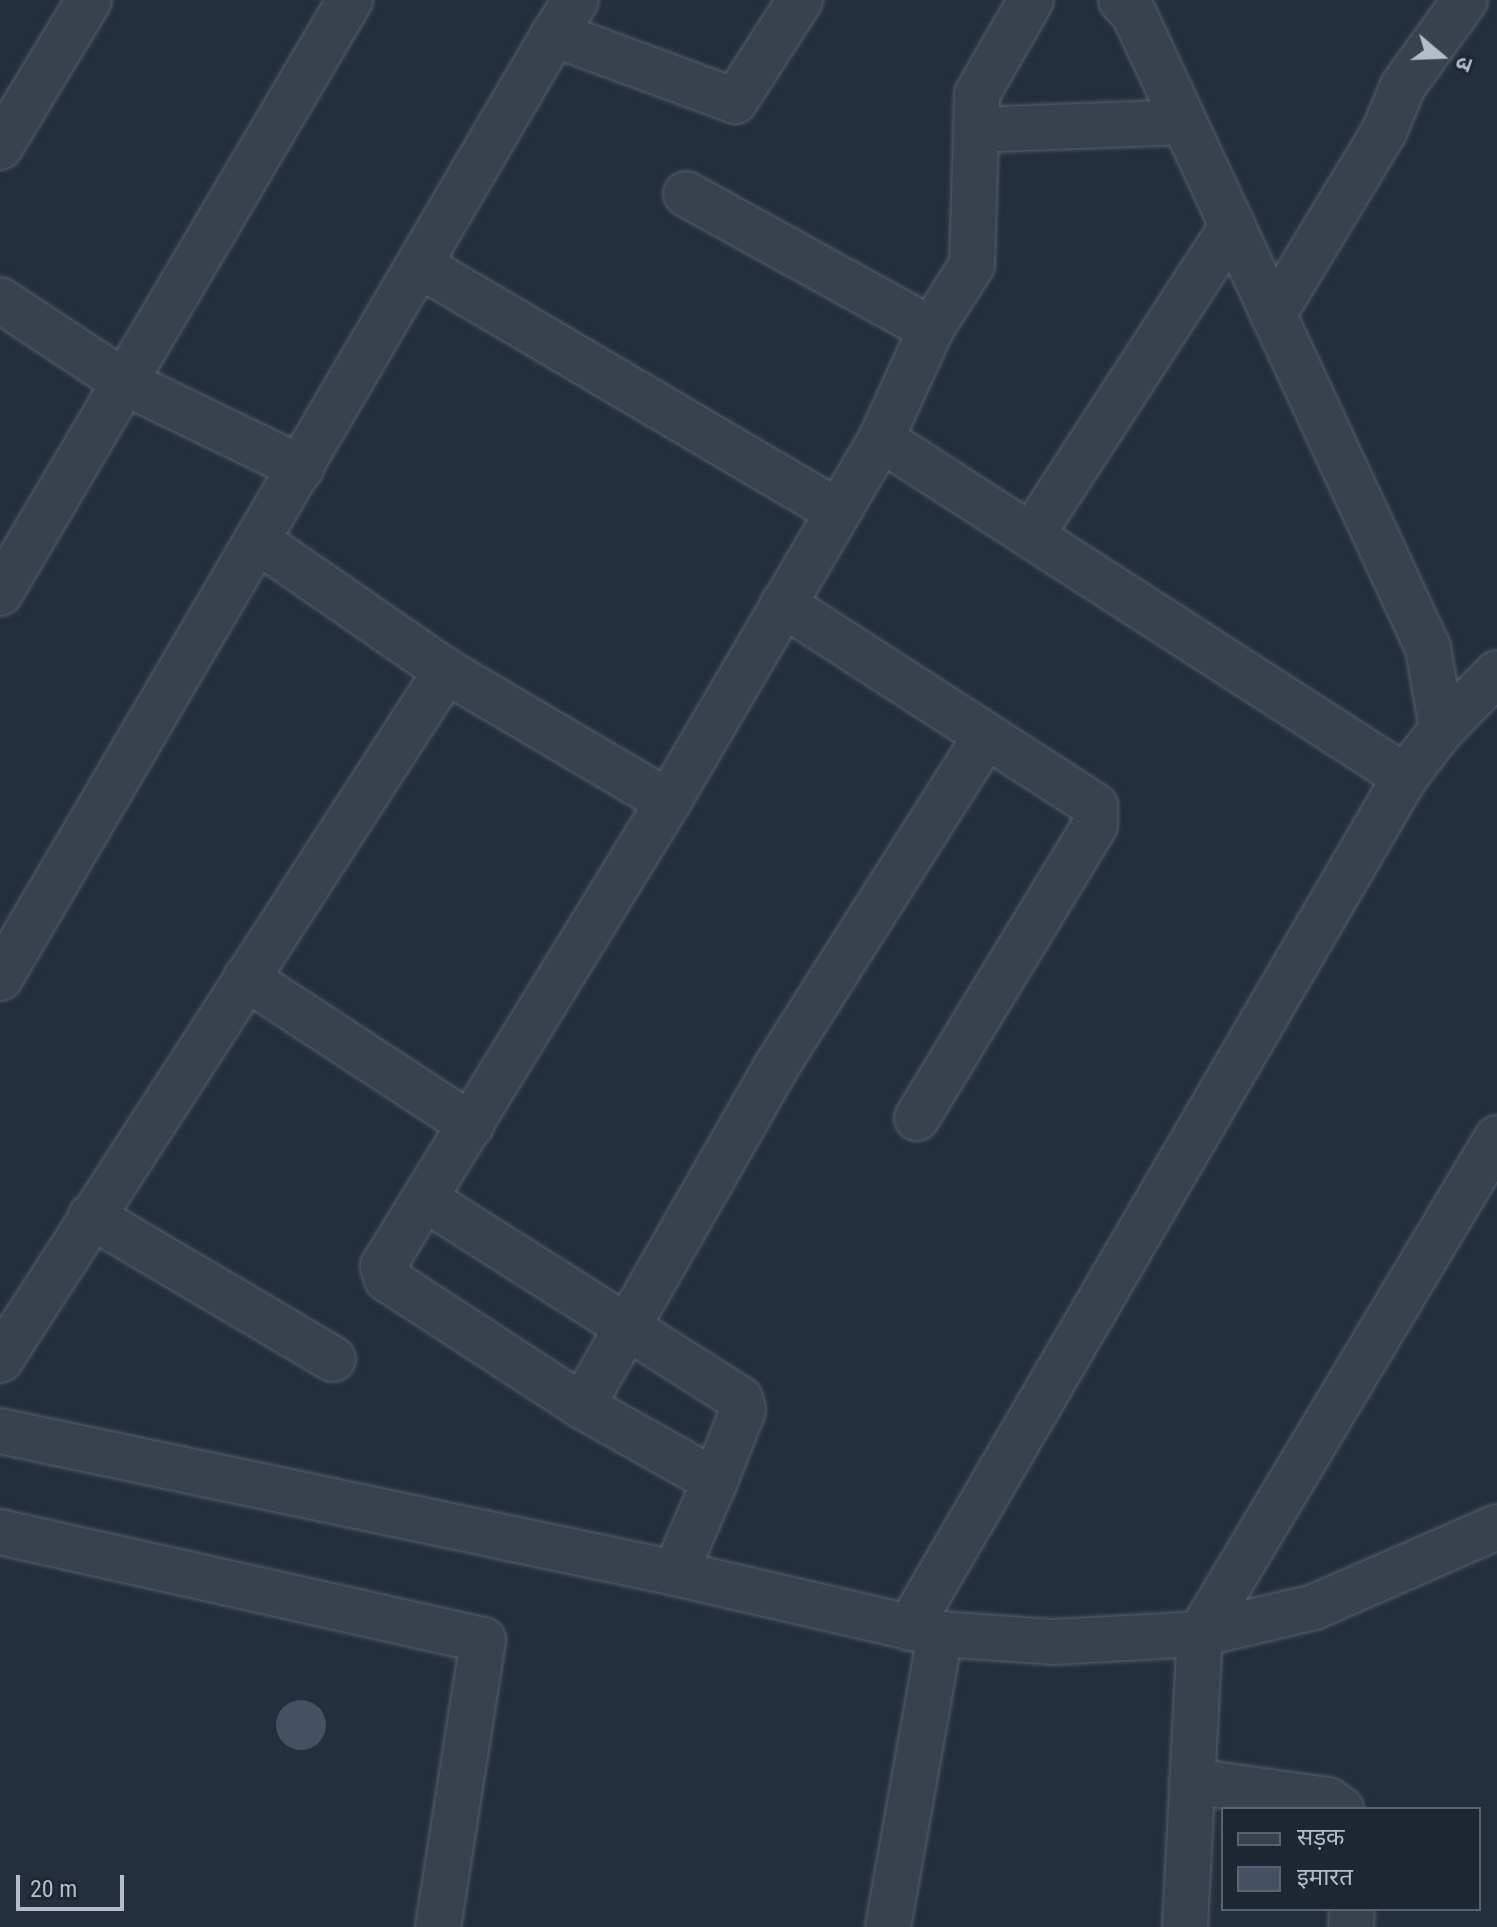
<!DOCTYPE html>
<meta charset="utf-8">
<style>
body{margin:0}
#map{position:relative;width:1497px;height:1927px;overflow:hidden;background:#242f3e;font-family:"Roboto Condensed","Noto Sans Devanagari",sans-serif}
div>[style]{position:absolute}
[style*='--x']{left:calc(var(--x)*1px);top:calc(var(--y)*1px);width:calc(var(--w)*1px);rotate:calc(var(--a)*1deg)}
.building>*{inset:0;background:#455162}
.round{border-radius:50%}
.roads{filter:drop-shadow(0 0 2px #565f6c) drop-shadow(0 0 2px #565f6c)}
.minor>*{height:44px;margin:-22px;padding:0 22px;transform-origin:22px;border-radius:22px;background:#38414e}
span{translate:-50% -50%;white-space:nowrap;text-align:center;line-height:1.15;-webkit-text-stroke:8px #1d2633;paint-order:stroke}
.legend{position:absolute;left:1221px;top:1807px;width:260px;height:104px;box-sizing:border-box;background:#1d2633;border:2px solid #59626f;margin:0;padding:10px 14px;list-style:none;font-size:24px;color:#b4bcc9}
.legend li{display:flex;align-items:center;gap:16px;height:40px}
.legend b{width:40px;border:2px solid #59626f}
.north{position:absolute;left:1401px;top:16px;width:80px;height:80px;-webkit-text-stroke:6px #1d2633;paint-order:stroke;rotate:109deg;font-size:22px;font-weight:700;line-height:32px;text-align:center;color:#b4bcc9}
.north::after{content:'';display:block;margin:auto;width:28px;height:36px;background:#b4bcc9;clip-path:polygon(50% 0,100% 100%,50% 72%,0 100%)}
.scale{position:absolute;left:16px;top:1875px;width:108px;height:36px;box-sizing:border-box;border:4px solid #b4bcc9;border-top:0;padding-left:10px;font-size:24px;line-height:28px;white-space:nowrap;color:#b4bcc9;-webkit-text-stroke:6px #1d2633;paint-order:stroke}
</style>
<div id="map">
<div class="building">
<i class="round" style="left:276px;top:1700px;width:50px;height:50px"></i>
</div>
<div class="roads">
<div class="minor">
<i style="--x:1121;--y:0;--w:19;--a:47"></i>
<i style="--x:1134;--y:14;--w:699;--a:65.12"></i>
<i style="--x:1428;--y:648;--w:82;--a:80.2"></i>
<i style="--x:554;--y:34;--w:40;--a:-57.1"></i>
<i style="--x:976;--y:130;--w:208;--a:-2.2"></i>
<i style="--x:0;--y:147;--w:172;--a:-58.8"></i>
<i style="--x:686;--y:194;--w:280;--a:28.9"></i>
<i style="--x:419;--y:265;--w:484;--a:30.5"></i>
<i style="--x:0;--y:300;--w:149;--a:33.5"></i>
<i style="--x:124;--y:382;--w:197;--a:25.9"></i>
<i style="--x:1273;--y:315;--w:214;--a:-58.8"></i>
<i style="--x:1384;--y:132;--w:50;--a:-67.6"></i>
<i style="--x:1403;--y:86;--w:106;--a:-54.2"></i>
<i style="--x:881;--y:439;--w:624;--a:32.82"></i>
<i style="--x:1033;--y:533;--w:366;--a:-57"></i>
<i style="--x:258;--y:541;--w:229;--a:34.7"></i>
<i style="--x:446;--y:671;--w:258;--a:30.5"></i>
<i style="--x:0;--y:593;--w:689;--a:-59.45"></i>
<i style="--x:783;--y:604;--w:372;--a:32.9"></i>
<i style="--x:1095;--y:806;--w:19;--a:90"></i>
<i style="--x:1095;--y:825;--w:343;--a:121.3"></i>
<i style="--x:0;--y:978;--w:1095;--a:-59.59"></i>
<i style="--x:554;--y:34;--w:193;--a:20.3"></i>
<i style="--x:735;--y:101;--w:120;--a:-57.2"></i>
<i style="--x:246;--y:978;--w:269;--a:33.2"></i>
<i style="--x:425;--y:1199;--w:373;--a:32.4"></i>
<i style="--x:740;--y:1399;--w:11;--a:75"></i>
<i style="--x:743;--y:1410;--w:76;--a:111.5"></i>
<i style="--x:91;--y:1216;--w:281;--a:30.6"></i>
<i style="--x:0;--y:1360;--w:821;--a:-57.08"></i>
<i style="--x:582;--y:1406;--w:391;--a:-60.2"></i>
<i style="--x:776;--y:1067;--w:390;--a:-57.6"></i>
<i style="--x:0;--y:1431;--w:690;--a:11.88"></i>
<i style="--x:675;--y:1573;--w:272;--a:13"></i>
<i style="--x:940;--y:1634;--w:113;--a:4"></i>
<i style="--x:1053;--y:1642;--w:147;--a:-3.1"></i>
<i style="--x:1200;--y:1634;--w:117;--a:-13.3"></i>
<i style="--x:1314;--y:1607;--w:200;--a:-23.6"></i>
<i style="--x:0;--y:1532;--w:495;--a:12.6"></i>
<i style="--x:483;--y:1640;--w:291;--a:98.9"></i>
<i style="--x:675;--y:1573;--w:100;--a:-66.5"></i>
<i style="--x:715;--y:1481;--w:153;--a:-150.6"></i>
<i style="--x:582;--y:1406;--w:233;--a:-146.9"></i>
<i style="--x:387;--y:1279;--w:14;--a:-107"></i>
<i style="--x:383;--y:1266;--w:545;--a:-58.44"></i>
<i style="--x:668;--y:802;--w:421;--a:-59.6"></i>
<i style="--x:881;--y:439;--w:121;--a:-65.6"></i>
<i style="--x:931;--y:329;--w:76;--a:-57.4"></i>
<i style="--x:972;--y:265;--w:171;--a:-88.3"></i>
<i style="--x:977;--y:94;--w:108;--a:-60.1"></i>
<i style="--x:909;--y:1628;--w:985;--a:-59.76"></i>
<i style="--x:1405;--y:777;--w:61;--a:-52.4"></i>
<i style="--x:1442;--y:729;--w:78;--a:-45.5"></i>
<i style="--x:1192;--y:1781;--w:137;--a:8"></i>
<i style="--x:1328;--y:1800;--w:16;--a:35"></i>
<i style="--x:888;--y:1927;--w:298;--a:-79.9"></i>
<i style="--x:1185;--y:1927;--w:293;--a:-87.1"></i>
<i style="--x:1200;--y:1634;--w:578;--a:-59.09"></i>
<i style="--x:1351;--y:1927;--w:18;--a:-87"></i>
</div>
</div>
<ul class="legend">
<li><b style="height:10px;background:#38414e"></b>सड़क</li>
<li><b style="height:22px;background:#455162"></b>इमारत</li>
</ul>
<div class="north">उ</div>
<div class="scale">20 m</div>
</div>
